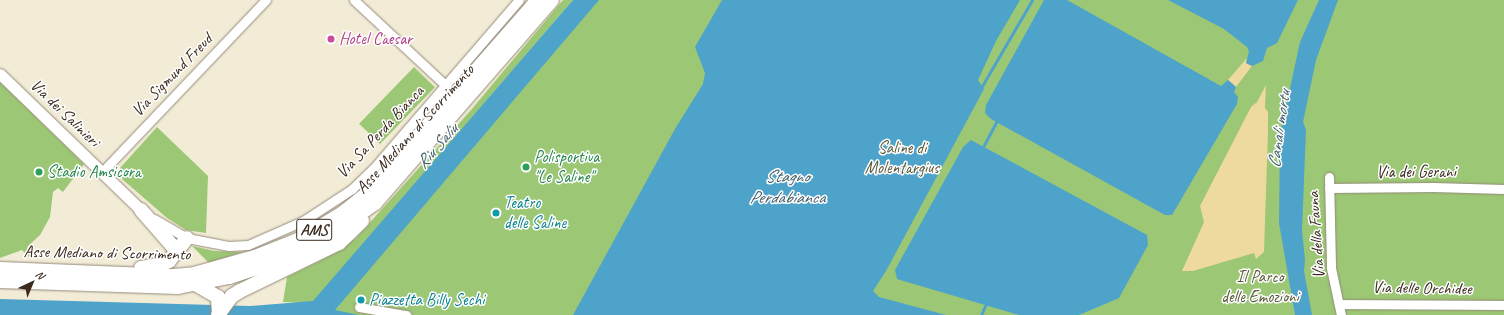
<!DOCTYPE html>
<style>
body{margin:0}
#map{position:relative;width:1504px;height:315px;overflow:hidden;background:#f2ecd7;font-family:Caveat,sans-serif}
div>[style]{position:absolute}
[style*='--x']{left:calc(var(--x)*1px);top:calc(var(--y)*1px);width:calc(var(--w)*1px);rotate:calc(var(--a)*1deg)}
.green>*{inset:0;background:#9cc774;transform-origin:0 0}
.sand>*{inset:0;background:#eeda9e}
.water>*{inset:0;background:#4ea3ca}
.stream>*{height:3px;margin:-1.5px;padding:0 1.5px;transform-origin:1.5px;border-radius:1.5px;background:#4ea3ca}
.roads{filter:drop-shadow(0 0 1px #968b7a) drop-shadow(0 0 1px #968b7a)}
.minor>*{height:9px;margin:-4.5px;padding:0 4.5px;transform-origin:4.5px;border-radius:4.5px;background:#fff}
.tertiary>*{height:11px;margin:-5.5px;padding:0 5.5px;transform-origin:5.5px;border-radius:5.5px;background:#fff}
.trunk>*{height:14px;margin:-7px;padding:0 7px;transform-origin:7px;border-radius:7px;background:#fff}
.dots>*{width:11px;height:11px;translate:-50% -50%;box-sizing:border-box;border:2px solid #fff;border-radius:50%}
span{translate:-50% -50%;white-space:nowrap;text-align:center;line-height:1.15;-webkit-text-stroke:3px #fff;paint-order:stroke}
.shield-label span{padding:1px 3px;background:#fff;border:1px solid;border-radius:3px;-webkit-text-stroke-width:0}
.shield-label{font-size:16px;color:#3b2a1e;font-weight:700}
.hotel-label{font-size:17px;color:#b23c85}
.left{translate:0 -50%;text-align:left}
.street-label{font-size:17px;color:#3b2a1e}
.park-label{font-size:17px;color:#585938}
.leisure-label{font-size:17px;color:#27864d}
.culture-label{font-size:17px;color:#0d838f}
.water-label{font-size:18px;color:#44606b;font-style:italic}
.north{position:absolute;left:12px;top:263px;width:40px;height:40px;-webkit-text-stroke:3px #fff;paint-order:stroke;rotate:44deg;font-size:11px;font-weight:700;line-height:16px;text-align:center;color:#3b2a1e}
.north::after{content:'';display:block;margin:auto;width:14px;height:18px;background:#3b2a1e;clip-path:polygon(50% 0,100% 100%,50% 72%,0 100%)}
</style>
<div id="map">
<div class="green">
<i style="clip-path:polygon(563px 0,573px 0,347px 263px,577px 0,1504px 0,1504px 315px,301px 315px,305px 303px,283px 302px,287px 277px,333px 254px,355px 239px,471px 110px)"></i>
<i style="left:414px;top:67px;width:29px;height:79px;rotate:44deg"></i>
<i style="clip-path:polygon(0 82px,84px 164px,63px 192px,58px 188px,53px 192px,50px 217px,40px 235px,27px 247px,33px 252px,29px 257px,22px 250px,0 258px)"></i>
<i style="clip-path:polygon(157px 127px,208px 176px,206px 233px,186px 230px,167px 218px,122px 179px,120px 168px)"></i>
<i style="clip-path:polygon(192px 246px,214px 251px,243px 252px,209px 263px)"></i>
</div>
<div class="sand">
<i style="clip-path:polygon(1247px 58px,1246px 63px,1252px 66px,1236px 87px,1228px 80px)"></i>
<i style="clip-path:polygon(1266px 85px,1265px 108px,1268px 112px,1268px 131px,1264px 252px,1256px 259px,1254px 253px,1193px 271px,1182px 271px,1204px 222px,1200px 206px,1251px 107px,1257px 102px)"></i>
</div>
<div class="water">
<i style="clip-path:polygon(573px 0,599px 0,335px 310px,359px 315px,0 315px,0 299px,250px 306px,313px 301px)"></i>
<i style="clip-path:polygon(722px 0,1020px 0,996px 41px,978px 80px,984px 89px,886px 271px,873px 291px,879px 297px,946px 315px,573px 315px,675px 129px,703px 84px,705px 73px,695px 47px)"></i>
<i style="clip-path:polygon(1044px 0,1067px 0,1221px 86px,1228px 80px,1236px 87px,1234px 92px,1238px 97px,1237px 104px,1172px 215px,1165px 215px,991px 119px,985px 113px,986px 105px)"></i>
<i style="clip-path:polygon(1168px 0,1298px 0,1277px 43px,1267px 48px,1263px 61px,1252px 66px,1246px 63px,1249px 51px,1247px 47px,1224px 29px)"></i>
<i style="clip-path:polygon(1319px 0,1338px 0,1316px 60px,1303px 122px,1306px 130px,1302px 230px,1305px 260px,1304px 271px,1312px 315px,1295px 315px,1279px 223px,1280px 134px,1300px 42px)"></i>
<i style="clip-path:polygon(971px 140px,1147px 235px,1148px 245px,1119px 298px,1079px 315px,1019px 315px,897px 279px,895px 270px,963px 147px)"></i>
</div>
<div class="stream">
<i style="--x:982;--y:86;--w:99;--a:-59.8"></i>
<i style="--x:984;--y:145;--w:26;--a:-62"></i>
<i style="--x:981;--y:315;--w:12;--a:-66"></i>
</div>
<div class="roads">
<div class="minor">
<i style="--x:354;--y:0;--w:125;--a:43"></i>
<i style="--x:102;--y:172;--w:238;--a:-46.4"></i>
<i style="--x:1329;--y:177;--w:91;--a:88.7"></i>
<i style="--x:1331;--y:268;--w:48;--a:78"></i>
<i style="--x:1329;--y:188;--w:104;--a:-0.6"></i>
<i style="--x:1433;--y:187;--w:71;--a:1.6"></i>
<i style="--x:154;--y:219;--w:38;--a:30"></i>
<i style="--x:187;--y:238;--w:43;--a:10.8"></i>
<i style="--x:229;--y:246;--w:19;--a:-3"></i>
<i style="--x:248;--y:245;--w:60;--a:-23.6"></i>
<i style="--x:303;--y:221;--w:59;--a:-33.1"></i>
<i style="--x:352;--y:189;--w:29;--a:-44"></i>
<i style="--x:373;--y:169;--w:223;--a:-49.2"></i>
<i style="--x:1340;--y:304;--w:164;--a:0.3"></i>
<i style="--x:359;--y:307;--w:48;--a:9.7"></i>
</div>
<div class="tertiary">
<i style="--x:0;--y:74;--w:196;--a:44"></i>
</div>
<div class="trunk">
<i style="--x:141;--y:210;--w:53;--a:48.8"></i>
<i style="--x:141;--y:268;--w:19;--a:-9"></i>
<i style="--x:160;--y:265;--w:10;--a:-24"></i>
<i style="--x:169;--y:261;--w:29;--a:-52"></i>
<i style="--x:0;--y:269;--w:173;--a:2.3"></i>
<i style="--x:173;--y:276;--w:21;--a:-5"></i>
<i style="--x:194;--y:274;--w:63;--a:-15.6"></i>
<i style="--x:255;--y:257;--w:46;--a:-21.6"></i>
<i style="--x:298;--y:240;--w:52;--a:-31"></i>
<i style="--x:343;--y:213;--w:35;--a:-39"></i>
<i style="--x:370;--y:191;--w:254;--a:-48.7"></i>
<i style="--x:0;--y:281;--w:178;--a:1.9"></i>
<i style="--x:178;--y:287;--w:52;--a:-11.1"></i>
<i style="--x:229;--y:277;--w:55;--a:-18.1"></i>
<i style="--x:281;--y:260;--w:64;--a:-28.2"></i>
<i style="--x:337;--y:230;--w:47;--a:-35.4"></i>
<i style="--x:375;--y:203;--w:269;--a:-48.9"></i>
<i style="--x:197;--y:285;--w:24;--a:30"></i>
<i style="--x:218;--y:297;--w:17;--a:87"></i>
<i style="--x:218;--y:315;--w:24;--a:-54"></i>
<i style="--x:232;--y:296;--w:9;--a:-32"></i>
<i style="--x:240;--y:291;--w:110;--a:-25.9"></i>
<i style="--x:339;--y:243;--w:32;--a:-44"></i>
</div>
</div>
<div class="dots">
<i style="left:331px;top:39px;background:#d1479c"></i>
<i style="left:526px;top:167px;background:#2e9e5b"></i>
<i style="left:39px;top:172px;background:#2e9e5b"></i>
<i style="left:496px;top:213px;background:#0f9aa8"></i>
<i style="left:361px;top:300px;background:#0f9aa8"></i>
</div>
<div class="shield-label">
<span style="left:314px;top:230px">AMS</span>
</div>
<div class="hotel-label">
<span class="left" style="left:339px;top:39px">Hotel Caesar</span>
</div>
<div class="street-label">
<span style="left:172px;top:75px;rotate:-46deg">Via Sigmund Freud</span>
<span style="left:65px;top:113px;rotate:44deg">Via dei Salinieri</span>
<span style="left:415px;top:129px;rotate:-48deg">Asse Mediano di Scorrimento</span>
<span style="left:380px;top:132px;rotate:-47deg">Via Sa Perda Bianca</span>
<span style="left:1416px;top:172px">Via dei Gerani</span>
<span style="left:1316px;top:235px;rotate:-94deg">Via della Fauna</span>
<span style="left:107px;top:253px;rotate:1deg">Asse Mediano di Scorrimento</span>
<span style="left:1422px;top:288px;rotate:1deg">Via delle Orchidee</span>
</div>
<div class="park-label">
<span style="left:902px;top:158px">Saline di<br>Molentargius</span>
<span style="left:1260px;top:287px">Il Parco<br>delle Emozioni</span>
</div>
<div class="leisure-label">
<span class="left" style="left:534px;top:167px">Polisportiva<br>"Le Saline"</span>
<span class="left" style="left:47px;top:172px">Stadio Amsicora</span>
</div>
<div class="culture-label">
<span class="left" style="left:504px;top:213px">Teatro<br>delle Saline</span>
<span class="left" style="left:369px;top:300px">Piazzetta Billy Sechi</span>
</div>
<div class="water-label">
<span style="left:1279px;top:129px;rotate:-82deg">Canali mortu</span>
<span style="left:437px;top:146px;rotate:-49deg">Riu Saliu</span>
<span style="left:787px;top:187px">Stagno<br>Perdabianca</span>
</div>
<div class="north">N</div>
</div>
